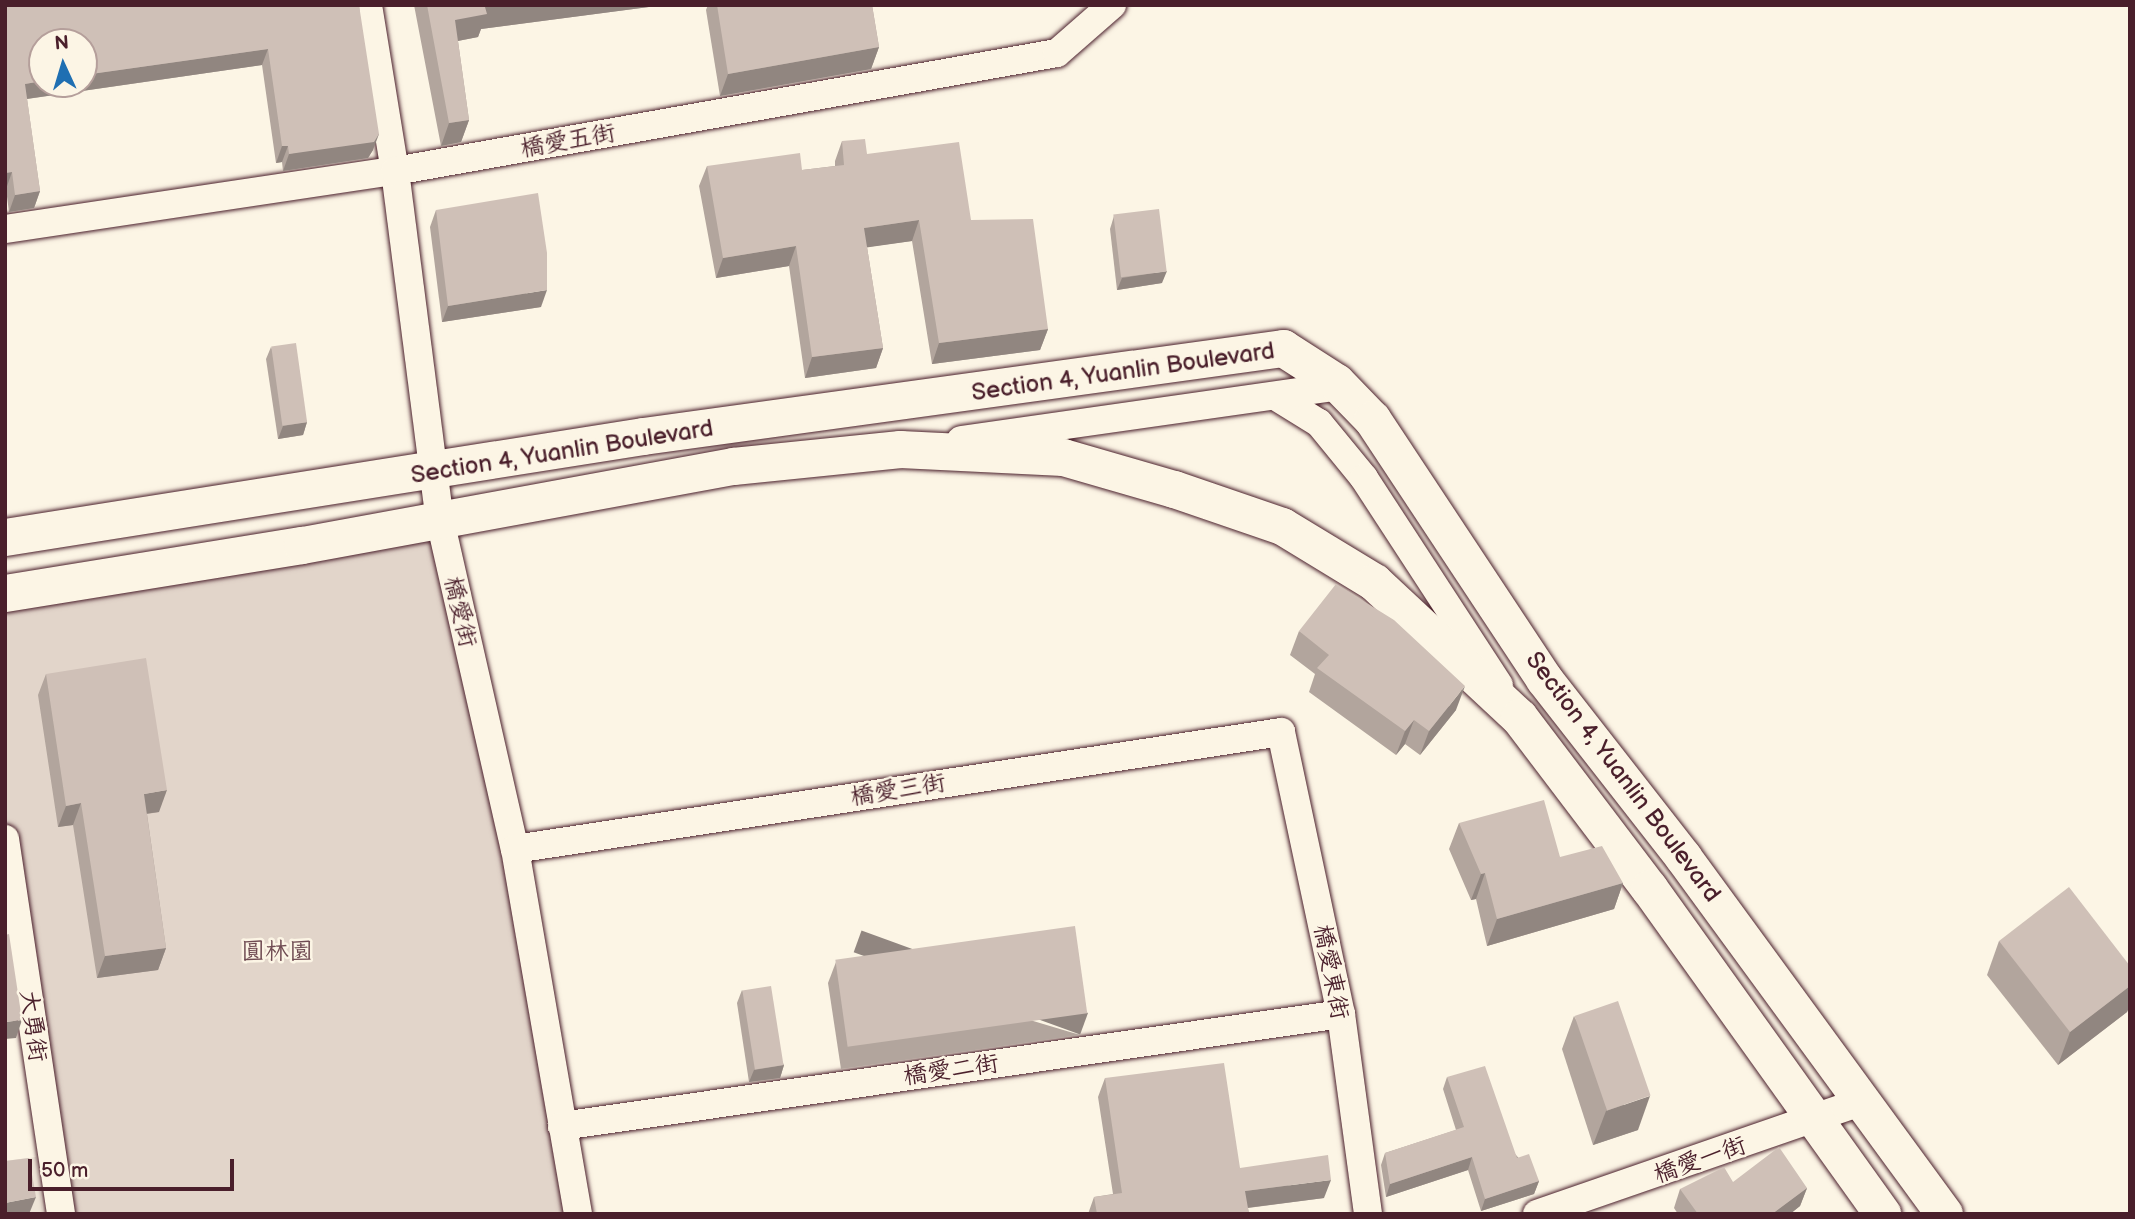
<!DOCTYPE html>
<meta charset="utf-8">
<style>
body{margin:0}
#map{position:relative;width:2135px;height:1219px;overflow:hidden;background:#fcf5e5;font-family:"Balsamiq Sans","LXGW WenKai TC",sans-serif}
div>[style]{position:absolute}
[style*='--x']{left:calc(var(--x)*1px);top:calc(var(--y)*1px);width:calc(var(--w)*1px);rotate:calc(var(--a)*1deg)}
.built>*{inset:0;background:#eee5d7}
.green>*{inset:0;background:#e2d5ca}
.roads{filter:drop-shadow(0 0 2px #4a1f2b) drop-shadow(0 0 2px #4a1f2b)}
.minor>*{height:28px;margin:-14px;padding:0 14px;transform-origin:14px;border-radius:14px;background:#fcf5e5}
.major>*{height:37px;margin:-18.5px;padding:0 18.5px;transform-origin:18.5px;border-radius:18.5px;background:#fcf5e5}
.wall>*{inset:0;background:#b2a59d}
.shaded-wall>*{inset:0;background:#918680;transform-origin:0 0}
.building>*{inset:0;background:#cfc0b7;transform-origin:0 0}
span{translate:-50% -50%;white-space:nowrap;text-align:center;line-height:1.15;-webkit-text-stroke:5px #fcf5e5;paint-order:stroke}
.street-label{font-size:24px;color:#4a1f2b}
.park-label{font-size:24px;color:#704c53}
.frame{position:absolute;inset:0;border:7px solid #4a1f2b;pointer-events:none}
.north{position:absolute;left:28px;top:28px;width:70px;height:70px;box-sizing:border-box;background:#fcf5e5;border:2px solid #b59f9b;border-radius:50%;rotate:356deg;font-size:19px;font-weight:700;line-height:28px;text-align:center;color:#4a1f2b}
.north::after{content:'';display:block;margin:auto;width:24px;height:32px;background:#1f6fb2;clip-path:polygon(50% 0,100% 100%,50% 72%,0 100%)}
.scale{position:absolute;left:28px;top:1159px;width:206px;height:32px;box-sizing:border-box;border:4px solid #4a1f2b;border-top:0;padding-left:9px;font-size:21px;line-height:24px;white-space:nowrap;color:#4a1f2b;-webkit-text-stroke:5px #fcf5e5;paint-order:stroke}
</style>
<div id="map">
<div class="built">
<i style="clip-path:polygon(36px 1157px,43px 1214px,5px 1214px,5px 1161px)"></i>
</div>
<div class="green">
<i style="clip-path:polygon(440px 520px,578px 1214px,61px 1214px,5px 839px,5px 593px)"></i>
</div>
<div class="roads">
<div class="minor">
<i style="--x:368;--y:5;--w:168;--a:80.8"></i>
<i style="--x:395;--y:171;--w:352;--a:82.7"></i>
<i style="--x:440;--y:520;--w:337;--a:77.2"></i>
<i style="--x:515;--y:849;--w:370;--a:80.2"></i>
<i style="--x:5;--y:229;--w:394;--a:-8.5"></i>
<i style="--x:395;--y:171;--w:672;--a:-10.11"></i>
<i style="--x:1057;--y:53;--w:73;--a:-41.1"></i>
<i style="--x:1277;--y:397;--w:49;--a:31.8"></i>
<i style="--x:1319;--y:423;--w:71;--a:50.7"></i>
<i style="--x:1364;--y:478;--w:247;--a:56.9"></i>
<i style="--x:961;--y:440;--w:384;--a:-8.1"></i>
<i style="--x:5;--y:839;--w:379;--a:81.5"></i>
<i style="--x:515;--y:849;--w:775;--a:-8.68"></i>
<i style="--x:1281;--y:732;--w:288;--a:78"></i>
<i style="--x:1341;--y:1014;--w:202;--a:82.3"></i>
<i style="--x:562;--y:1126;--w:787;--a:-8.18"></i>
<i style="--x:1537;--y:1214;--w:342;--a:-19.1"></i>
</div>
<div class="major">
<i style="--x:5;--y:537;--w:646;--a:-9"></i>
<i style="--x:643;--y:436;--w:646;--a:-7.83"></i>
<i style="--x:1283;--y:348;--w:63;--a:32.7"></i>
<i style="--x:1336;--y:382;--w:52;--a:45.8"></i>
<i style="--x:1372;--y:419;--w:312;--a:56.5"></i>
<i style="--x:1544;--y:679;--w:226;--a:52"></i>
<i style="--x:1683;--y:857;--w:442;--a:53.8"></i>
<i style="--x:5;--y:593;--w:301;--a:-9.2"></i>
<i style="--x:302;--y:545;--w:438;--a:-10.4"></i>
<i style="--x:733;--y:466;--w:168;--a:-5.8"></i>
<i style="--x:900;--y:449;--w:163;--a:2.8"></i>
<i style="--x:1063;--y:457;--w:116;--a:16.1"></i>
<i style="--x:1174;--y:489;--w:114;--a:18.9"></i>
<i style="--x:1282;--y:526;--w:108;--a:31.3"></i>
<i style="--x:1374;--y:582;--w:198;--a:43"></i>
<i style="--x:1519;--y:717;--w:215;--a:52.8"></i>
<i style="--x:1649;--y:888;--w:401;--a:54.4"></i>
</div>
</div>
<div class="wall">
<i style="clip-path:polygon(5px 5px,359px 5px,373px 150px,368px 158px,283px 171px,282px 162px,276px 163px,262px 65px,27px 99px,40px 191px,34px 208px,9px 212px,6px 189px)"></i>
<i style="clip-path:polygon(414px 5px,664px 5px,481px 29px,478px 37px,458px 41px,469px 120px,461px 142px,441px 146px)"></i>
<i style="clip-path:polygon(708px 5px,872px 5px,879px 47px,871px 69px,720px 96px,706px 10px)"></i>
<i style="clip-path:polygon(842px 141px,867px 154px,971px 220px,1048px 329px,1040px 350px,932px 364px,912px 241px,867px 247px,883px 348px,876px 368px,805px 378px,789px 266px,716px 278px,699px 186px,707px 166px,802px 170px,835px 166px,835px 161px)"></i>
<i style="clip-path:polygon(436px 210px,541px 307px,442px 322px,430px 227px)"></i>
<i style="clip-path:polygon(1114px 216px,1162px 283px,1117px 290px,1110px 229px)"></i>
<i style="clip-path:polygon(271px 347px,307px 422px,303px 435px,278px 439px,266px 359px)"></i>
<i style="clip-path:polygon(1299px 631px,1456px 710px,1420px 755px,1405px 744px,1396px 755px,1309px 692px,1315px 674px,1290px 655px)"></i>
<i style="clip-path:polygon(46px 674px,159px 812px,147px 814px,166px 948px,158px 970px,97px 978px,73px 825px,58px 827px,38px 695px)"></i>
<i style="clip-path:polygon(1459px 823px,1560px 857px,1623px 883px,1614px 909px,1487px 946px,1476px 899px,1471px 900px,1449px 849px)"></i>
<i style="clip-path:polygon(1999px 941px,2130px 966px,2130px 1005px,2127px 1012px,2058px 1065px,1987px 975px)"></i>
<i style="clip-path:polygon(836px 962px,1080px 1035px,841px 1069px,828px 983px)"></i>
<i style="clip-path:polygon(742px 990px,784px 1065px,780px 1078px,749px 1082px,737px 1003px)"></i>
<i style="clip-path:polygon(1574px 1016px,1638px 1130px,1593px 1145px,1562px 1049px)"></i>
<i style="clip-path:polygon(1447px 1077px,1539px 1181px,1534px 1194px,1481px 1211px,1468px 1170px,1386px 1197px,1381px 1165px,1385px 1153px,1456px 1130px,1443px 1089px)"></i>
<i style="clip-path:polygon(1105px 1078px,1240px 1168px,1324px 1198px,1248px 1208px,1249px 1214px,1088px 1214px,1094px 1197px,1113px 1194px,1098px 1097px)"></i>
<i style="clip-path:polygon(1807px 1188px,1800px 1206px,1790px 1214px,1678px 1214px,1674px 1208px,1680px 1189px)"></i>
</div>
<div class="shaded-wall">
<i style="clip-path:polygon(497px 5px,664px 5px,481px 29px,478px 37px,447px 43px,455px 20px,485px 7px)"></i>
<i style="clip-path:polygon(879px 47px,871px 69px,720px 96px,728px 74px)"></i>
<i style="clip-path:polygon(268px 49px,262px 65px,19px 100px,25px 84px,42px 81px,42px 84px,84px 84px,84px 75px)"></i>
<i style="clip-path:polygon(469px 120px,461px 142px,441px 146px,449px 123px)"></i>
<i style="clip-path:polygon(379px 134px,373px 150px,368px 158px,283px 171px,289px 154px)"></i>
<i style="clip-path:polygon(282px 146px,288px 146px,282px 162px,276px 163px)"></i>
<i style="clip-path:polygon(12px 172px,6px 189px,5px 189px,5px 173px)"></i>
<i style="clip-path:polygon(40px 191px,34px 208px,9px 212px,15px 195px)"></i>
<i style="clip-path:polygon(919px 220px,912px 241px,856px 249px,864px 228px)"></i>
<i style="clip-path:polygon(796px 246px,789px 266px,716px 278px,723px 258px)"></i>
<i style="clip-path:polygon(1167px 271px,1162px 283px,1117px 290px,1122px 278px)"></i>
<i style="clip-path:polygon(547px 290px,541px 307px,442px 322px,448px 306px)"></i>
<i style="clip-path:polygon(1048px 329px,1040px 350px,932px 364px,939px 343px)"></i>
<i style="clip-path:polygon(883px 348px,876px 368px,805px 378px,812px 357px)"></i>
<i style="clip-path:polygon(307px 422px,303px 435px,278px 439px,283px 426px)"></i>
<i style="clip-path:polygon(1465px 686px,1456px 710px,1420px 755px,1429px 731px)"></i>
<i style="clip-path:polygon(1414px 720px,1405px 744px,1396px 755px,1405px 731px)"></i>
<i style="clip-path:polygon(167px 790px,159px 812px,136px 815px,144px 794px)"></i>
<i style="clip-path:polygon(81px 803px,73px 825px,58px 827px,66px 806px)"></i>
<i style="clip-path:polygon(1485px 873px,1476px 899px,1471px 900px,1481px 874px)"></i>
<i style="clip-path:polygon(1623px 883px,1614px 909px,1487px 946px,1497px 919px)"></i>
<i style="clip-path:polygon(166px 948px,158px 970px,97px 978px,105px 956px)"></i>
<i style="clip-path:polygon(2130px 986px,2130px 1005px,2127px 1012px,2058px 1065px,2070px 1032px)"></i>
<i style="left:1088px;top:1013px;width:23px;height:241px;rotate:110deg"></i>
<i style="clip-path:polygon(22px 1020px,16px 1038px,5px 1039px,5px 1022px)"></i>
<i style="clip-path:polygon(784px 1065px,780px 1078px,749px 1082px,754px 1070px)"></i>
<i style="clip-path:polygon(1650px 1096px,1638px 1130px,1593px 1145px,1606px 1111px)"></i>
<i style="clip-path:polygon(1472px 1157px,1468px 1170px,1386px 1197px,1390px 1184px)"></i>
<i style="clip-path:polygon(1331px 1180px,1324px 1198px,1238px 1209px,1245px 1191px)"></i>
<i style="clip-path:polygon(1539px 1181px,1534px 1194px,1481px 1211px,1485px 1199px)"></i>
<i style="clip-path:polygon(1807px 1188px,1800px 1206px,1790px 1214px,1772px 1214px)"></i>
<i style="clip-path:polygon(36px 1197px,29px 1214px,5px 1214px,5px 1203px)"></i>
</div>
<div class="building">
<i style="clip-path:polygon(5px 5px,359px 5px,379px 134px,374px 142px,289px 154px,288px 146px,282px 146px,268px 49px,84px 75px,84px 42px,42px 42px,42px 81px,25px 84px,40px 191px,15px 195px,12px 172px,5px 173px)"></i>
<i style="clip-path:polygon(427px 5px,497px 5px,485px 7px,487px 14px,455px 20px,469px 120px,449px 123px)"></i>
<i style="clip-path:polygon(717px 5px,872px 5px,879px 47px,728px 74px)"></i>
<i style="clip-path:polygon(865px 139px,867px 154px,959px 142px,971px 220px,1033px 219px,1048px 329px,939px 343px,919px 220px,864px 228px,883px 348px,812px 357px,796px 246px,723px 258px,707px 166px,800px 153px,802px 170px,844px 165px,842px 141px)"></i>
<i style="clip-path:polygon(538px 193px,547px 253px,547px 290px,448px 306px,436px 210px)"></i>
<i style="left:1159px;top:209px;width:63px;height:46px;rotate:83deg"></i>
<i style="left:296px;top:343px;width:80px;height:25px;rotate:82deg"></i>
<i style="clip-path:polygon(1336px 584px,1394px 620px,1465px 686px,1429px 731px,1414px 720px,1405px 731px,1317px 668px,1329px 655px,1299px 631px)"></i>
<i style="clip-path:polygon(146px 658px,167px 790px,144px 794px,166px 948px,105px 956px,81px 803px,66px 806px,46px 674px)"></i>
<i style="clip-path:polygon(1544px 800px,1560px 857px,1602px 846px,1623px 883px,1497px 919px,1485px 873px,1481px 874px,1459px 823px)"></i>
<i style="clip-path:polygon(2069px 887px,2130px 966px,2130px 986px,2070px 1032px,1999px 941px)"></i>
<i style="left:1075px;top:926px;width:88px;height:242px;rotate:82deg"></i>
<i style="clip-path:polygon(9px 934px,22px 1020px,5px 1022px,5px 935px)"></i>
<i style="left:771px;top:986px;width:80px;height:29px;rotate:81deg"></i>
<i style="left:1618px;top:1001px;width:100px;height:46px;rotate:71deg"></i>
<i style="clip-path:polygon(1224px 1063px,1240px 1168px,1328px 1155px,1331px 1180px,1245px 1191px,1249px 1214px,1097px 1214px,1094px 1197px,1122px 1193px,1105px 1078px)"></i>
<i style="clip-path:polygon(1485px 1066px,1517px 1158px,1529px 1154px,1539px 1181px,1485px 1199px,1472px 1157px,1390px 1184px,1385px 1153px,1464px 1127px,1447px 1077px)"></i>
<i style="clip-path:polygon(1779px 1147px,1807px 1188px,1772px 1214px,1698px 1214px,1680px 1189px,1724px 1167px,1733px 1182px)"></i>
<i style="clip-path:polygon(29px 1158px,36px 1197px,5px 1203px,5px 1161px)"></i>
</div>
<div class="street-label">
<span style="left:568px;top:141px;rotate:-10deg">橋愛五街</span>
<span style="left:1123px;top:372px;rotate:-8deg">Section 4, Yuanlin Boulevard</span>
<span style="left:562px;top:452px;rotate:-9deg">Section 4, Yuanlin Boulevard</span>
<span style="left:460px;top:612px;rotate:77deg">橋愛街</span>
<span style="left:1623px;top:777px;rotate:53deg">Section 4, Yuanlin Boulevard</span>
<span style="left:898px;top:790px;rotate:-9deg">橋愛三街</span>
<span style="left:1331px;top:972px;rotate:79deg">橋愛東街</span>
<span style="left:33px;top:1026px;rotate:82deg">大勇街</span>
<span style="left:951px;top:1070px;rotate:-8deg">橋愛二街</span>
<span style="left:1700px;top:1160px;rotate:-19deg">橋愛一街</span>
</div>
<div class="park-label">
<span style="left:277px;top:952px">圓林園</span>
</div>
<div class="frame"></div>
<div class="north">N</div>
<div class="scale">50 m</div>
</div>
